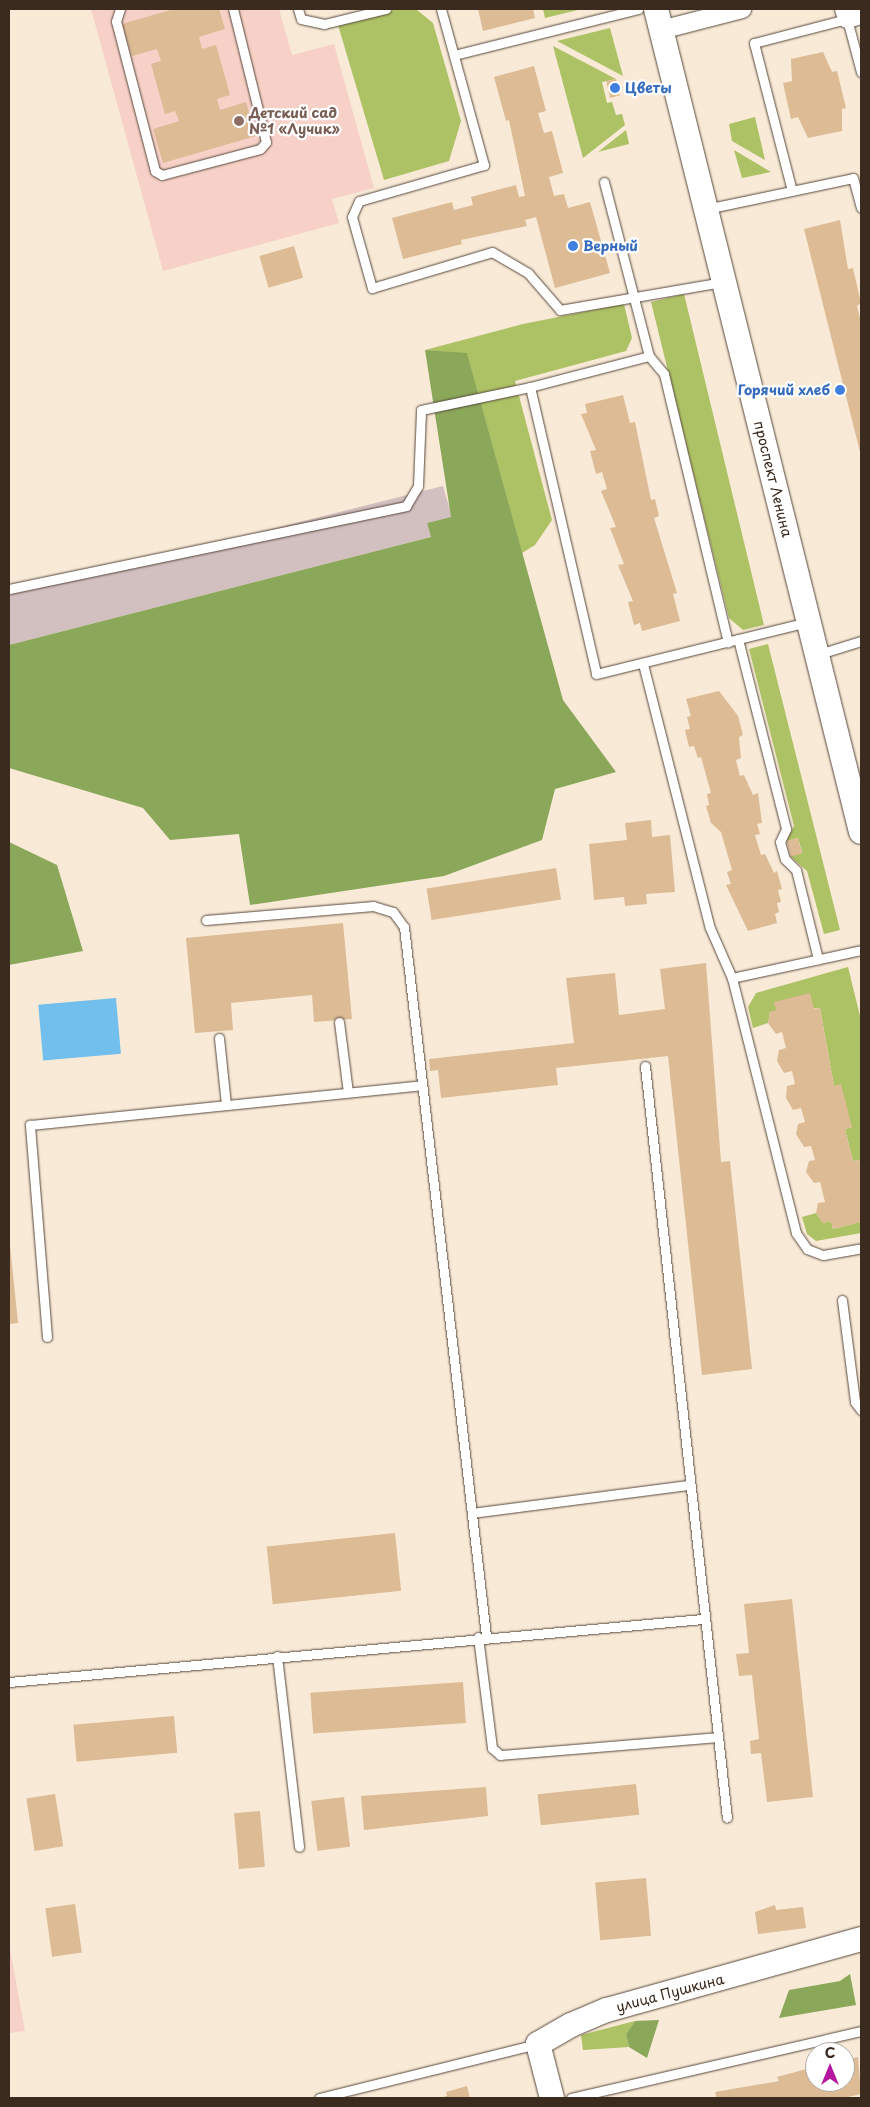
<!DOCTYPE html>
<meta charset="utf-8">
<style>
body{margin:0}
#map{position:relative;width:870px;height:2107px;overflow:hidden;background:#f8ead7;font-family:"Playpen Sans",sans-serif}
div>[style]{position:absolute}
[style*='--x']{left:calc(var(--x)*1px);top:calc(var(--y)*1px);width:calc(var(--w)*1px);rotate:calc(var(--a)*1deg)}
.built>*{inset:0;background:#f7d1c7}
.industrial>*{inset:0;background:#d2bfc0}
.green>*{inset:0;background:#adc165}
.forest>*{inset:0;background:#8aa75a}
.water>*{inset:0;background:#72beec;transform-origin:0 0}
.building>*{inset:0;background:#dcbb95;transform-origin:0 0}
.roads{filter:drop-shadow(0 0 1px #57473a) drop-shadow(0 0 1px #57473a)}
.lane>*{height:9px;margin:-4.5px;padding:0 4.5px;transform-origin:4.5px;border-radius:4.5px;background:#fff}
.street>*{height:18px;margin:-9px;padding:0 9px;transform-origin:9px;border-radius:9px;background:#fff}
.secondary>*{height:24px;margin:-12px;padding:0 12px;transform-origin:12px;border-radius:12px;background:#fff}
.dots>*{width:14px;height:14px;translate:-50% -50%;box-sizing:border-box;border:2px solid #fff;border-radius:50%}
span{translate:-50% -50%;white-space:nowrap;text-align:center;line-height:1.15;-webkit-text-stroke:4.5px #fff;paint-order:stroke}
.shop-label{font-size:14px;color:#366cbe;font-weight:700}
.left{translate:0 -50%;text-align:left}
.right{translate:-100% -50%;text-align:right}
.education-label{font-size:14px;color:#785e54;font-weight:700}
.street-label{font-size:14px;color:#3b2a1e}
.frame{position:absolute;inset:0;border:10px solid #3b2a1e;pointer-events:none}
.north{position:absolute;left:805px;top:2042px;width:50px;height:50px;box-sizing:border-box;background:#fff;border:1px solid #b1aaa5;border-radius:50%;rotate:0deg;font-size:14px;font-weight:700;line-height:20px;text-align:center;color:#3b2a1e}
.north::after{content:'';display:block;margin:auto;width:18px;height:22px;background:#b5179e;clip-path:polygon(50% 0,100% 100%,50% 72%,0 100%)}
</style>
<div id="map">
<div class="built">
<i style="clip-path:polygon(91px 9px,279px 9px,292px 55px,334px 44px,374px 188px,332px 199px,339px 223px,163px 271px)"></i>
<i style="clip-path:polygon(9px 1943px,25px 2031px,9px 2033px)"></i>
</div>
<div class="industrial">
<i style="clip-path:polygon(443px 486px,452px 517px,427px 523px,431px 537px,9px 645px,9px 595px)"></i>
</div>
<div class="green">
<i style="clip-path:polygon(398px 9px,417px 10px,433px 23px,461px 121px,449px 161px,384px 180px,338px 25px)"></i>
<i style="clip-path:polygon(543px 9px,582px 9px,545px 18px)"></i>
<i style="clip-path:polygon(610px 28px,623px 76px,557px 41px)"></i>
<i style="clip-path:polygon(553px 46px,616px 79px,602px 82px,607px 103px,612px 102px,616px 115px,622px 114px,625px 125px,583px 158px)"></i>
<i style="clip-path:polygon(755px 117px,765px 160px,732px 141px,729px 124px)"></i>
<i style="clip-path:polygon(626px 130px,629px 144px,598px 152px)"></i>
<i style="clip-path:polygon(734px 150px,771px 172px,742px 178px)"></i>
<i style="clip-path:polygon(684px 294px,764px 625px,743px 630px,729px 618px,651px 302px)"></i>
<i style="clip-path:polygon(624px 304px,632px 338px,626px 351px,515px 381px,552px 520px,535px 545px,522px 553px,467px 354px,425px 350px,523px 324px)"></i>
<i style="clip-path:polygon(768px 644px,840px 930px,824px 934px,807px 871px,790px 856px,802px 852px,798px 838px,786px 841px,794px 826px,749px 649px)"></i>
<i style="clip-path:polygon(848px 967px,861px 1020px,861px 1166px,860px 1160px,853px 1161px,845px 1129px,852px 1127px,834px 1086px,820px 1008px,770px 1012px,768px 1023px,753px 1028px,748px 1007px,756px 993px)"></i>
<i style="clip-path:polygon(816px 1213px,823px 1223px,831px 1221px,833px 1229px,861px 1222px,861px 1233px,816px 1241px,807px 1234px,802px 1217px)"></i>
<i style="clip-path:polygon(635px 2021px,626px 2034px,629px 2047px,583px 2050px,581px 2035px)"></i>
</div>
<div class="forest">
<i style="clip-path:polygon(425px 350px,467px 353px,563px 700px,616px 772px,555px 789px,542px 840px,444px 876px,250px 905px,239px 834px,170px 840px,143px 808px,9px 768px,9px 645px,431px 537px,427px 523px,451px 517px)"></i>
<i style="clip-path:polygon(9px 842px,57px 865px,83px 951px,9px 965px)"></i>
<i style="clip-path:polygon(850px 1974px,856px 2005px,779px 2018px,789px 1990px,840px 1981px)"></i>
<i style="clip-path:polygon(659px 2020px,647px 2058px,629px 2047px,626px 2034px,635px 2021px)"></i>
</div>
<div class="water">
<i style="left:116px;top:998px;width:56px;height:78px;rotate:85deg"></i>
</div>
<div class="building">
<i style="clip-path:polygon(174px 9px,219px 9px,225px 29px,199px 37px,202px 49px,216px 45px,230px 95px,217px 99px,220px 110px,246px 102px,256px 136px,163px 163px,153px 129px,179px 121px,175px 111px,165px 114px,151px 64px,161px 61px,157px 49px,132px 56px,122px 24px)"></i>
<i style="clip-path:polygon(478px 9px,533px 9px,535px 18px,483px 31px)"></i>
<i style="clip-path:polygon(823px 52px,832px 72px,837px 71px,846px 108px,842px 109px,842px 131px,808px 138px,798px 117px,791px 119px,783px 83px,792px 81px,791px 59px)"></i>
<i style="clip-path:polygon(534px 66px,546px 111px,538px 113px,544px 133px,552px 131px,563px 173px,549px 177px,554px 196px,564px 194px,568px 208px,590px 202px,610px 273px,555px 288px,536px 217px,525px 220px,527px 226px,461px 240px,462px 244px,403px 259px,392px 218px,452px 202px,454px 210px,473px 205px,471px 197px,516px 185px,519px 197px,525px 196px,509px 120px,506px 121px,494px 77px)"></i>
<i style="left:616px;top:79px;width:17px;height:10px;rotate:77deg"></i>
<i style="clip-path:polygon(840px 220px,848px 269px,853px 268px,861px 303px,857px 306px,861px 322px,861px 456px,804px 229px)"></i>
<i style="left:294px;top:246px;width:33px;height:36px;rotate:74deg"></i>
<i style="clip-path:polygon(623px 395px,630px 423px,635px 422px,651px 500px,655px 499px,659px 516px,654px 518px,677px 593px,673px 594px,680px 621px,642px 631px,640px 623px,634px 625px,628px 602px,633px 601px,618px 565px,624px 564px,610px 528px,616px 527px,601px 491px,607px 489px,602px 472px,596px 474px,590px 451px,596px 450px,581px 414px,587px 413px,585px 404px)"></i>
<i style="clip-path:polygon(719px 691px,738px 716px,743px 735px,739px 737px,741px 758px,736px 760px,740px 776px,744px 775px,753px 795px,758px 793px,762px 823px,757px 824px,760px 834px,755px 835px,761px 855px,765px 854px,774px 873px,777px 871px,782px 889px,778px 890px,781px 902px,777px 903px,779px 912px,775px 914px,777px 923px,748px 931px,726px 885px,731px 884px,727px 872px,732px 870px,721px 832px,711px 823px,706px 806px,709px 805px,707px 794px,711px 793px,701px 757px,698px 758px,694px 746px,689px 747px,685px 730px,690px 729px,687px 717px,691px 716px,686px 699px)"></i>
<i style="clip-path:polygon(651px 820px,652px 837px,670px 835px,675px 892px,646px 894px,647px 904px,625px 906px,624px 897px,594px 900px,589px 844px,627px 840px,625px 823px)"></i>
<i style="left:798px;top:838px;width:16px;height:12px;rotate:75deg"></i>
<i style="left:556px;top:868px;width:32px;height:131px;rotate:81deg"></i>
<i style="clip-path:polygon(343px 923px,352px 1019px,314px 1022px,312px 995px,231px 1003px,233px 1030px,195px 1033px,186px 938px)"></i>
<i style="clip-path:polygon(706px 963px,721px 1162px,730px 1161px,752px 1369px,702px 1375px,668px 1056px,556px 1068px,558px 1085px,441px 1098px,438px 1070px,430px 1071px,429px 1059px,574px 1043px,566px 978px,615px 973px,619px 1015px,665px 1009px,660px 969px)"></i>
<i style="clip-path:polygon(810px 993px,814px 1009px,820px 1008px,834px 1086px,841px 1084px,852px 1127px,845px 1129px,853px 1161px,860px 1160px,861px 1166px,861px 1222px,833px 1229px,831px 1221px,823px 1223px,816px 1213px,818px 1203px,825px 1202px,820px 1182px,814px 1183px,806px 1172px,809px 1161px,815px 1160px,811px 1146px,804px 1147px,796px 1134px,798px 1124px,805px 1122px,801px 1108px,793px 1110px,786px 1098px,787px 1086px,795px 1084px,792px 1071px,784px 1073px,777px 1061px,779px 1050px,786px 1048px,782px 1032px,776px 1034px,768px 1023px,770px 1012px,776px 1010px,774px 1002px)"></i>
<i style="clip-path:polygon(9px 1235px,18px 1323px,9px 1324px)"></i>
<i style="left:395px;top:1533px;width:58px;height:129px;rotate:84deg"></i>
<i style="clip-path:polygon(792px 1599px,813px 1797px,767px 1802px,761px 1753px,751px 1754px,750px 1741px,759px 1739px,752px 1675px,739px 1676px,736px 1654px,749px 1653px,744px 1604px)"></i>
<i style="left:463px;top:1682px;width:41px;height:153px;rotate:86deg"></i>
<i style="left:174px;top:1716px;width:37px;height:101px;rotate:85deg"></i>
<i style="left:636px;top:1784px;width:31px;height:99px;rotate:84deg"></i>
<i style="clip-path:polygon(486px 1787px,488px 1816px,364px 1830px,361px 1796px)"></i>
<i style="left:55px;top:1794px;width:53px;height:29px;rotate:81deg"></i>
<i style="left:344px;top:1797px;width:50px;height:33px;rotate:83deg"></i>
<i style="left:260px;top:1811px;width:56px;height:26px;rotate:85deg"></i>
<i style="left:646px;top:1878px;width:58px;height:51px;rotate:85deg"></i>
<i style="left:75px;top:1904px;width:49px;height:30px;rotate:82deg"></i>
<i style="clip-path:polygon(775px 1905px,776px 1910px,803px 1907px,806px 1928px,758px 1934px,755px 1912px)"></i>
<i style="clip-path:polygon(858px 2057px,861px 2094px,844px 2098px,717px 2098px,715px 2092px,779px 2081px,777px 2077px,814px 2067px,815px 2082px,845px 2082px,845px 2060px)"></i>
<i style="clip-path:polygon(467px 2086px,470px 2098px,439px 2098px,447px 2096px,446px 2092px)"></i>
</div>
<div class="roads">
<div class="lane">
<i style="--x:120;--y:9;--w:13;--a:108"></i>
<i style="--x:116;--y:21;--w:155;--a:75.4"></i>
<i style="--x:155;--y:171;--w:8;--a:30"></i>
<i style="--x:162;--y:175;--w:101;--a:-14.9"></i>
<i style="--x:260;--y:149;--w:9;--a:-49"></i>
<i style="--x:266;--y:142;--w:137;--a:-103.9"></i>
<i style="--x:298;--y:9;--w:10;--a:73"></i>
<i style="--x:301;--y:19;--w:24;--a:12"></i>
<i style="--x:324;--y:24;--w:64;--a:-13.6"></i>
<i style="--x:441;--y:9;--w:162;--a:74.6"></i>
<i style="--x:484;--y:165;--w:130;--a:163.9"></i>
<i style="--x:359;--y:201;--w:17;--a:114"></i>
<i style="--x:352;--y:217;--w:74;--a:74.3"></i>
<i style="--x:372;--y:288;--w:125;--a:-16.7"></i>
<i style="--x:492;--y:252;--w:42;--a:30.3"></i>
<i style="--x:528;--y:273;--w:49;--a:49.1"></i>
<i style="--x:560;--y:310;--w:164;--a:-9.8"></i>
<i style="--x:454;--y:55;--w:190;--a:-14"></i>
<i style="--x:604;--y:182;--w:180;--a:75.5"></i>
<i style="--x:649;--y:356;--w:123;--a:165.4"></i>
<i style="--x:530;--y:387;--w:294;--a:77"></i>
<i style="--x:596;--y:674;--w:218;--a:-13.8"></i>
<i style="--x:792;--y:191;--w:153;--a:-104.4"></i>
<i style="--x:754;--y:43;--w:96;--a:-14.5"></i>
<i style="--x:847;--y:19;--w:55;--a:75.2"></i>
<i style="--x:706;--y:209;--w:150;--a:-11.9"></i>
<i style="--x:853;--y:178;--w:31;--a:75"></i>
<i style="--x:649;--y:356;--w:23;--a:50"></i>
<i style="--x:664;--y:374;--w:276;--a:76.6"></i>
<i style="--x:9;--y:589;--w:406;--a:-11.8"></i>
<i style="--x:406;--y:506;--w:23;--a:-59"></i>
<i style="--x:418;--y:486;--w:76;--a:-87.7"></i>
<i style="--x:421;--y:410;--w:111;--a:-11.9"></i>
<i style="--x:738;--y:639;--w:196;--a:75.8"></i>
<i style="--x:786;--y:829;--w:14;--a:115"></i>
<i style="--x:780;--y:842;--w:18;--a:74"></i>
<i style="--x:785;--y:859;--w:16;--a:45"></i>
<i style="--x:796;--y:870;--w:92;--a:76.1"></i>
<i style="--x:819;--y:654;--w:44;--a:-17.2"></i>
<i style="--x:643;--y:664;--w:272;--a:75.8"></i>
<i style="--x:710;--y:928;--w:55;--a:66.3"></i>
<i style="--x:206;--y:920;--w:168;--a:-4.8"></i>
<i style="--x:373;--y:906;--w:21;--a:17"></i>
<i style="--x:393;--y:912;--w:19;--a:54"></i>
<i style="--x:404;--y:927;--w:714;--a:83.4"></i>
<i style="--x:861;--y:950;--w:132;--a:167.8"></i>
<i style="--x:732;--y:978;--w:263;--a:75.9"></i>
<i style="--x:796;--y:1233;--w:19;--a:55"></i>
<i style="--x:807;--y:1249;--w:17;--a:21"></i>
<i style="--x:823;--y:1255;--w:39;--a:-10"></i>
<i style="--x:339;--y:1022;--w:71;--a:82.7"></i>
<i style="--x:219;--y:1038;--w:67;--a:84"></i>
<i style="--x:645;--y:1066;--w:756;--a:83.78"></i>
<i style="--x:842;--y:1300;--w:103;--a:82.7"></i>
<i style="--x:855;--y:1402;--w:10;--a:53"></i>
<i style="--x:47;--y:1337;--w:213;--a:-94.6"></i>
<i style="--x:30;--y:1125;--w:394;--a:-5.8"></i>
<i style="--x:472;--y:1513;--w:219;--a:-7.4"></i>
<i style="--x:478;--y:1637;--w:112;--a:82.8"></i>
<i style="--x:492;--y:1748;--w:11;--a:41"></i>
<i style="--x:500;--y:1755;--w:218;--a:-4.7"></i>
<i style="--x:277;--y:1656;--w:192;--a:83.4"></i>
<i style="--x:9;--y:1682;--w:696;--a:-5.19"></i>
<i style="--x:319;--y:2098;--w:225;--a:-13.9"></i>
<i style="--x:571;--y:2098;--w:298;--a:-13"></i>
</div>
<div class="street">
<i style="--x:844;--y:9;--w:10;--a:73"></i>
<i style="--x:847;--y:19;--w:15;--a:-16"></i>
<i style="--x:661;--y:30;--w:84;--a:-14.5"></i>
</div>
<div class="secondary">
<i style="--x:656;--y:9;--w:848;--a:76.01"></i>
<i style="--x:552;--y:2098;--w:56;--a:-104.5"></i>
<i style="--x:538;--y:2044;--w:38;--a:-30"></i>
<i style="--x:571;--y:2025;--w:39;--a:-23"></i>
<i style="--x:607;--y:2010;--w:264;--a:-15.6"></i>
</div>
</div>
<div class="dots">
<i style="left:615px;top:88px;background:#3f7fe0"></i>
<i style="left:239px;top:121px;background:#8d6e63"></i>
<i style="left:573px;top:246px;background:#3f7fe0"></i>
<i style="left:840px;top:390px;background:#3f7fe0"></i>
</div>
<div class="shop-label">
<span class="left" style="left:625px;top:88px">Цветы</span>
<span class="left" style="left:583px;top:246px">Верный</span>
<span class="right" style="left:830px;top:390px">Горячий хлеб</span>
</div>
<div class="education-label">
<span class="left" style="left:249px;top:121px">Детский сад<br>№1 «Лучик»</span>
</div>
<div class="street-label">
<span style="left:773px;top:479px;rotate:76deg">проспект Ленина</span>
<span style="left:670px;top:1993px;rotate:-15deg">улица Пушкина</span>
</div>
<div class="frame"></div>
<div class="north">С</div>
</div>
